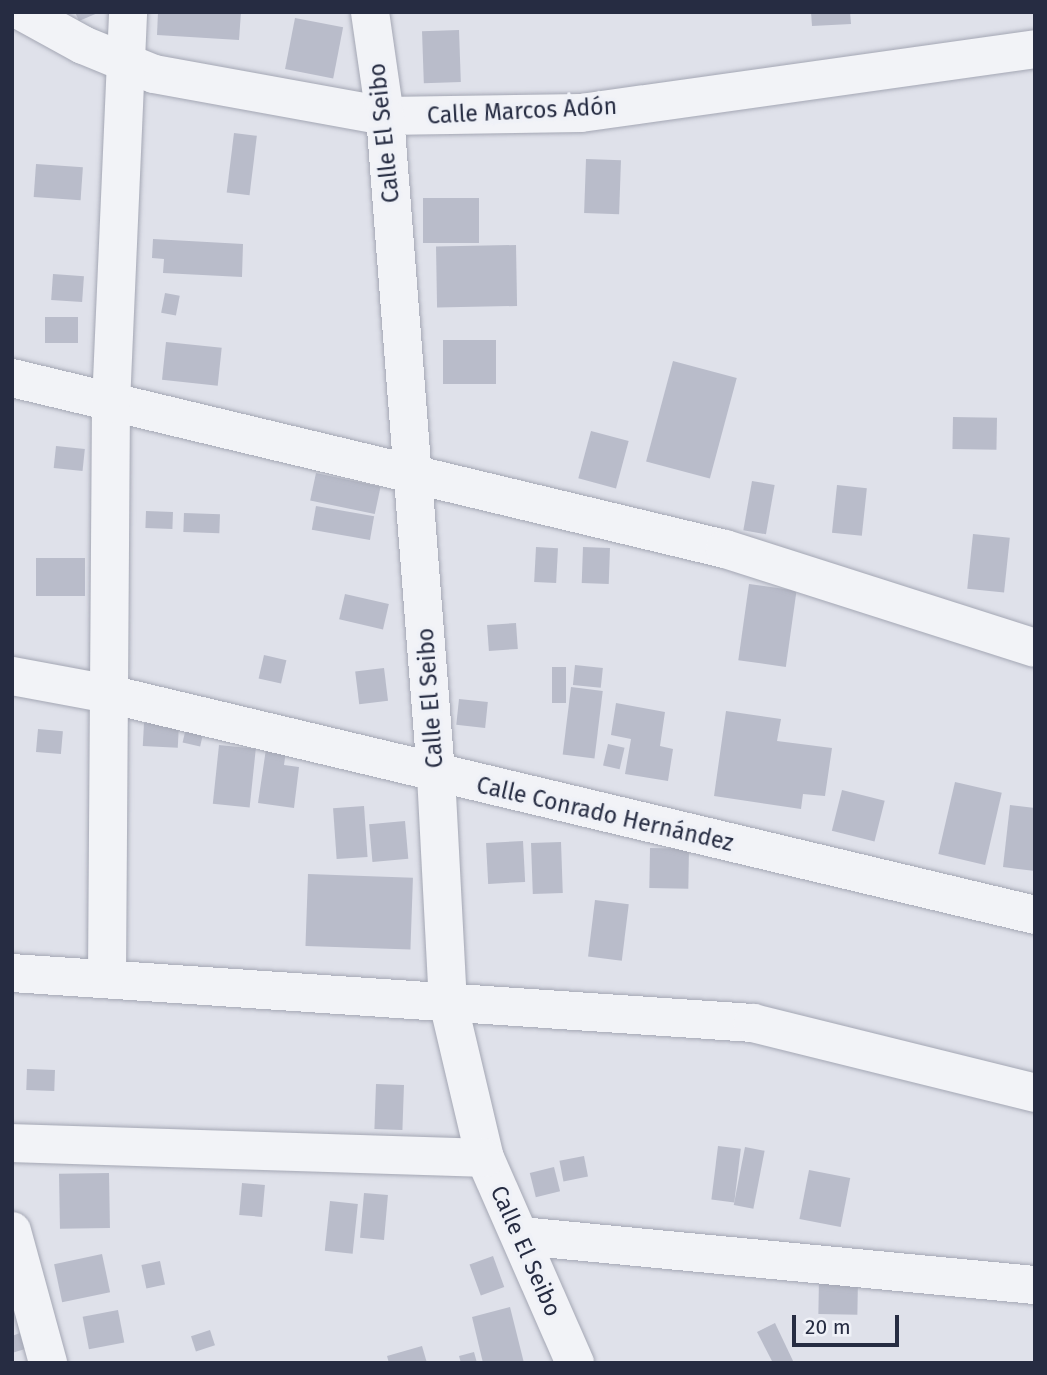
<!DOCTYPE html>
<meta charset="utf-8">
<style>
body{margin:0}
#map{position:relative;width:1047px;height:1375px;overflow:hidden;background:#dfe1ea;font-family:"Fira Sans",sans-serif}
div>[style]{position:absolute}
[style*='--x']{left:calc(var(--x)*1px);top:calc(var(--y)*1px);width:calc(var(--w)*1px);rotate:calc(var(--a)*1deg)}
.building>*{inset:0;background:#b9bcca;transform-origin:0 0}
.roads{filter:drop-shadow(0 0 2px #a4a7b4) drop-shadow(0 0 2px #a4a7b4)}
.minor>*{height:38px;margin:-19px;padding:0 19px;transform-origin:19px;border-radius:19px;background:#f2f3f7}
span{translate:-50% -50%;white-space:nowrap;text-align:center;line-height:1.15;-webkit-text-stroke:7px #eff1f7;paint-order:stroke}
.street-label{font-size:23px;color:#262c42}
.frame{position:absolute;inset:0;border:14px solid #262c42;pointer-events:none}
.scale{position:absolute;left:792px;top:1315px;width:107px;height:32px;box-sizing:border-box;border:4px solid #262c42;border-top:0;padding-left:9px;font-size:21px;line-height:24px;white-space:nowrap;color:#262c42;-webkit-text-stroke:5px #eff1f7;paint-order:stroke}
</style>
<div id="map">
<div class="building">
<i style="clip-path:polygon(75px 12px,100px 12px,79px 21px)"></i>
<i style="clip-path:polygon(158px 12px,241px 12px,239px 40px,157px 35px)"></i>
<i style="clip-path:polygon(811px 12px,850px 12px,851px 24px,812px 26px)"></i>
<i style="left:295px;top:18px;width:49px;height:52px;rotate:11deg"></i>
<i style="left:459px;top:30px;width:52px;height:37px;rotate:88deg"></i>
<i style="left:234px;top:133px;width:23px;height:60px;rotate:7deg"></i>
<i style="left:586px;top:159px;width:35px;height:54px;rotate:2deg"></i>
<i style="left:36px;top:164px;width:47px;height:33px;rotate:4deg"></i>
<i style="left:479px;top:198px;width:45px;height:56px;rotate:90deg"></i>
<i style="clip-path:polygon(153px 239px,243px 244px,242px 277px,163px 273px,164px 259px,152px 258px)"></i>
<i style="left:516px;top:245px;width:61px;height:80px;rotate:89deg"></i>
<i style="left:53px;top:274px;width:31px;height:26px;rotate:4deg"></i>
<i style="left:165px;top:293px;width:15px;height:20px;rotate:11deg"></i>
<i style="left:45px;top:317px;width:33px;height:26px"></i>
<i style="left:443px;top:340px;width:53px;height:44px"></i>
<i style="left:166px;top:342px;width:56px;height:38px;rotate:6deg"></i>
<i style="left:673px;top:361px;width:66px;height:104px;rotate:15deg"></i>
<i style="left:953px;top:417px;width:44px;height:32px;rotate:1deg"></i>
<i style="left:591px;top:431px;width:39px;height:49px;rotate:15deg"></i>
<i style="left:56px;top:446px;width:29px;height:22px;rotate:6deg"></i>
<i style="left:316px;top:473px;width:66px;height:28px;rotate:12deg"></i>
<i style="left:752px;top:481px;width:23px;height:50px;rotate:10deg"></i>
<i style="left:837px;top:485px;width:30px;height:48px;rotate:6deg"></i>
<i style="left:316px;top:506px;width:59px;height:24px;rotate:10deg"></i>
<i style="left:146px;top:511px;width:27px;height:17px;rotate:2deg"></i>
<i style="left:184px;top:513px;width:36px;height:19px;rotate:2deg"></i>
<i style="left:973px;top:534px;width:37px;height:55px;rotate:6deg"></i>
<i style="left:536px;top:547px;width:22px;height:35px;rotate:3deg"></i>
<i style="left:583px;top:547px;width:27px;height:36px;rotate:2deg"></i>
<i style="left:36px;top:558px;width:49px;height:38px"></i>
<i style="left:749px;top:584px;width:48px;height:77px;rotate:8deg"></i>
<i style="left:345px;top:594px;width:45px;height:26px;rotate:13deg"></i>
<i style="left:516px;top:623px;width:26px;height:29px;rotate:86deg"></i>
<i style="left:264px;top:655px;width:23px;height:24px;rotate:13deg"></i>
<i style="left:575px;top:665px;width:28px;height:20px;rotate:6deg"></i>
<i style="left:552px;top:667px;width:14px;height:36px"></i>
<i style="left:384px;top:668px;width:33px;height:29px;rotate:83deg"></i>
<i style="left:571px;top:687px;width:32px;height:68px;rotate:7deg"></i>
<i style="left:459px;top:699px;width:29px;height:26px;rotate:6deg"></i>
<i style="clip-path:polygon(616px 703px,665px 712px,660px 746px,673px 749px,668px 781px,625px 774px,631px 739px,611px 735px)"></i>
<i style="clip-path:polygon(726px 711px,781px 719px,777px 741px,832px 748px,825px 796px,803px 794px,801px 809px,714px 796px)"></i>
<i style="left:188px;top:719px;width:18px;height:24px;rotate:13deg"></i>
<i style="left:144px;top:723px;width:35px;height:23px;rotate:3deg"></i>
<i style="left:38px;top:729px;width:25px;height:23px;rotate:5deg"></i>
<i style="left:608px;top:744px;width:17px;height:22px;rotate:13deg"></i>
<i style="left:219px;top:745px;width:37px;height:59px;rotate:6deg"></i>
<i style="clip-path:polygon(266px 749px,286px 751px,284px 765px,299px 767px,294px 808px,258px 803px)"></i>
<i style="left:955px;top:782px;width:48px;height:74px;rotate:13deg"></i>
<i style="left:842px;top:790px;width:44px;height:42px;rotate:14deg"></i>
<i style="clip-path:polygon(1010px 805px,1035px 808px,1035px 871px,1003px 867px)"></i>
<i style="left:364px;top:806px;width:51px;height:31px;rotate:86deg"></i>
<i style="left:405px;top:821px;width:38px;height:36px;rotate:85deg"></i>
<i style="left:523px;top:841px;width:41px;height:37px;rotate:87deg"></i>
<i style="left:561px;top:842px;width:51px;height:30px;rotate:88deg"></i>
<i style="left:650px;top:848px;width:39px;height:40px;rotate:1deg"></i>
<i style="left:308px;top:874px;width:105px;height:72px;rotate:2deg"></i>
<i style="left:595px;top:900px;width:34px;height:57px;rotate:7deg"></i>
<i style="left:27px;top:1069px;width:28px;height:21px;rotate:2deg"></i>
<i style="left:376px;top:1084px;width:28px;height:45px;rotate:2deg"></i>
<i style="left:718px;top:1146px;width:23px;height:54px;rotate:7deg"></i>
<i style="left:745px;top:1147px;width:20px;height:59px;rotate:11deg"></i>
<i style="left:584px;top:1156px;width:21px;height:25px;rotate:79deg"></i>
<i style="left:554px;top:1167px;width:25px;height:25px;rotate:76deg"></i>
<i style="left:809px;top:1170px;width:42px;height:50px;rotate:11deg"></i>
<i style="left:109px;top:1173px;width:55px;height:50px;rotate:89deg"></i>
<i style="left:242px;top:1183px;width:23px;height:32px;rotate:5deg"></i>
<i style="left:364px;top:1193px;width:24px;height:45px;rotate:5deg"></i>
<i style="left:330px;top:1201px;width:28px;height:50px;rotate:6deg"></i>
<i style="left:102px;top:1254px;width:39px;height:49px;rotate:78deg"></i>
<i style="left:493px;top:1256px;width:33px;height:25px;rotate:70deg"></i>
<i style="left:160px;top:1261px;width:24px;height:19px;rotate:78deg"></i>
<i style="left:819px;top:1278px;width:39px;height:36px;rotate:1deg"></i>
<i style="clip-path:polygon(510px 1307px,524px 1363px,483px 1363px,472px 1317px)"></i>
<i style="left:118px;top:1310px;width:33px;height:36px;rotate:79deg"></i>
<i style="clip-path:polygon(775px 1323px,794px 1363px,773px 1363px,757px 1332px)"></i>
<i style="left:210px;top:1330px;width:16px;height:20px;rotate:72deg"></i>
<i style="clip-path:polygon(20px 1333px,25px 1349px,12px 1353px,12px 1336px)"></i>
<i style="clip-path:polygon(422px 1346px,427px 1363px,389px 1363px,387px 1356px)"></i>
<i style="clip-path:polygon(474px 1352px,477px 1363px,461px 1363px,459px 1356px)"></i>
</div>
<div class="roads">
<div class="minor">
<i style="--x:23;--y:12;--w:68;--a:28.8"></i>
<i style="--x:83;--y:45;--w:77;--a:22.2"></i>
<i style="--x:154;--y:74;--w:235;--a:10.3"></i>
<i style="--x:385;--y:116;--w:196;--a:-0.9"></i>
<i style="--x:581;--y:113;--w:458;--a:-8"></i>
<i style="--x:370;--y:12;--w:105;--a:81.8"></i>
<i style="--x:385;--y:116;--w:661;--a:85.57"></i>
<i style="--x:436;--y:775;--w:227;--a:87"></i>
<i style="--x:448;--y:1002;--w:160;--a:76.7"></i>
<i style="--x:485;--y:1158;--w:224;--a:66.3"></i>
<i style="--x:12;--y:378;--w:733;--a:13.49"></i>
<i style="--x:725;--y:549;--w:325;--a:17.7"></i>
<i style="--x:12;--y:676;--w:99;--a:10.5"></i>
<i style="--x:109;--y:694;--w:952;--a:13.42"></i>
<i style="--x:12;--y:973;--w:743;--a:3.86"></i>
<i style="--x:753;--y:1023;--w:291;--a:13.9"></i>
<i style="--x:107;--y:976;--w:572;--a:-89.6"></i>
<i style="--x:111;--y:404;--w:392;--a:-87.5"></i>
<i style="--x:12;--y:1143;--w:473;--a:1.8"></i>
<i style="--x:12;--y:1231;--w:137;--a:74.7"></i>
<i style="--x:521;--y:1236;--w:516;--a:5.45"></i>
</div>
</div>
<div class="street-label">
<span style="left:522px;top:111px;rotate:-3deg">Calle Marcos Adón</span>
<span style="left:384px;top:133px;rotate:-96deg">Calle El Seibo</span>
<span style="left:430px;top:698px;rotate:-94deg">Calle El Seibo</span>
<span style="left:605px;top:814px;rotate:13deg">Calle Conrado Hernández</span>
<span style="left:526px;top:1251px;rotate:66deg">Calle El Seibo</span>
</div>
<div class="frame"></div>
<div class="scale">20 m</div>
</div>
